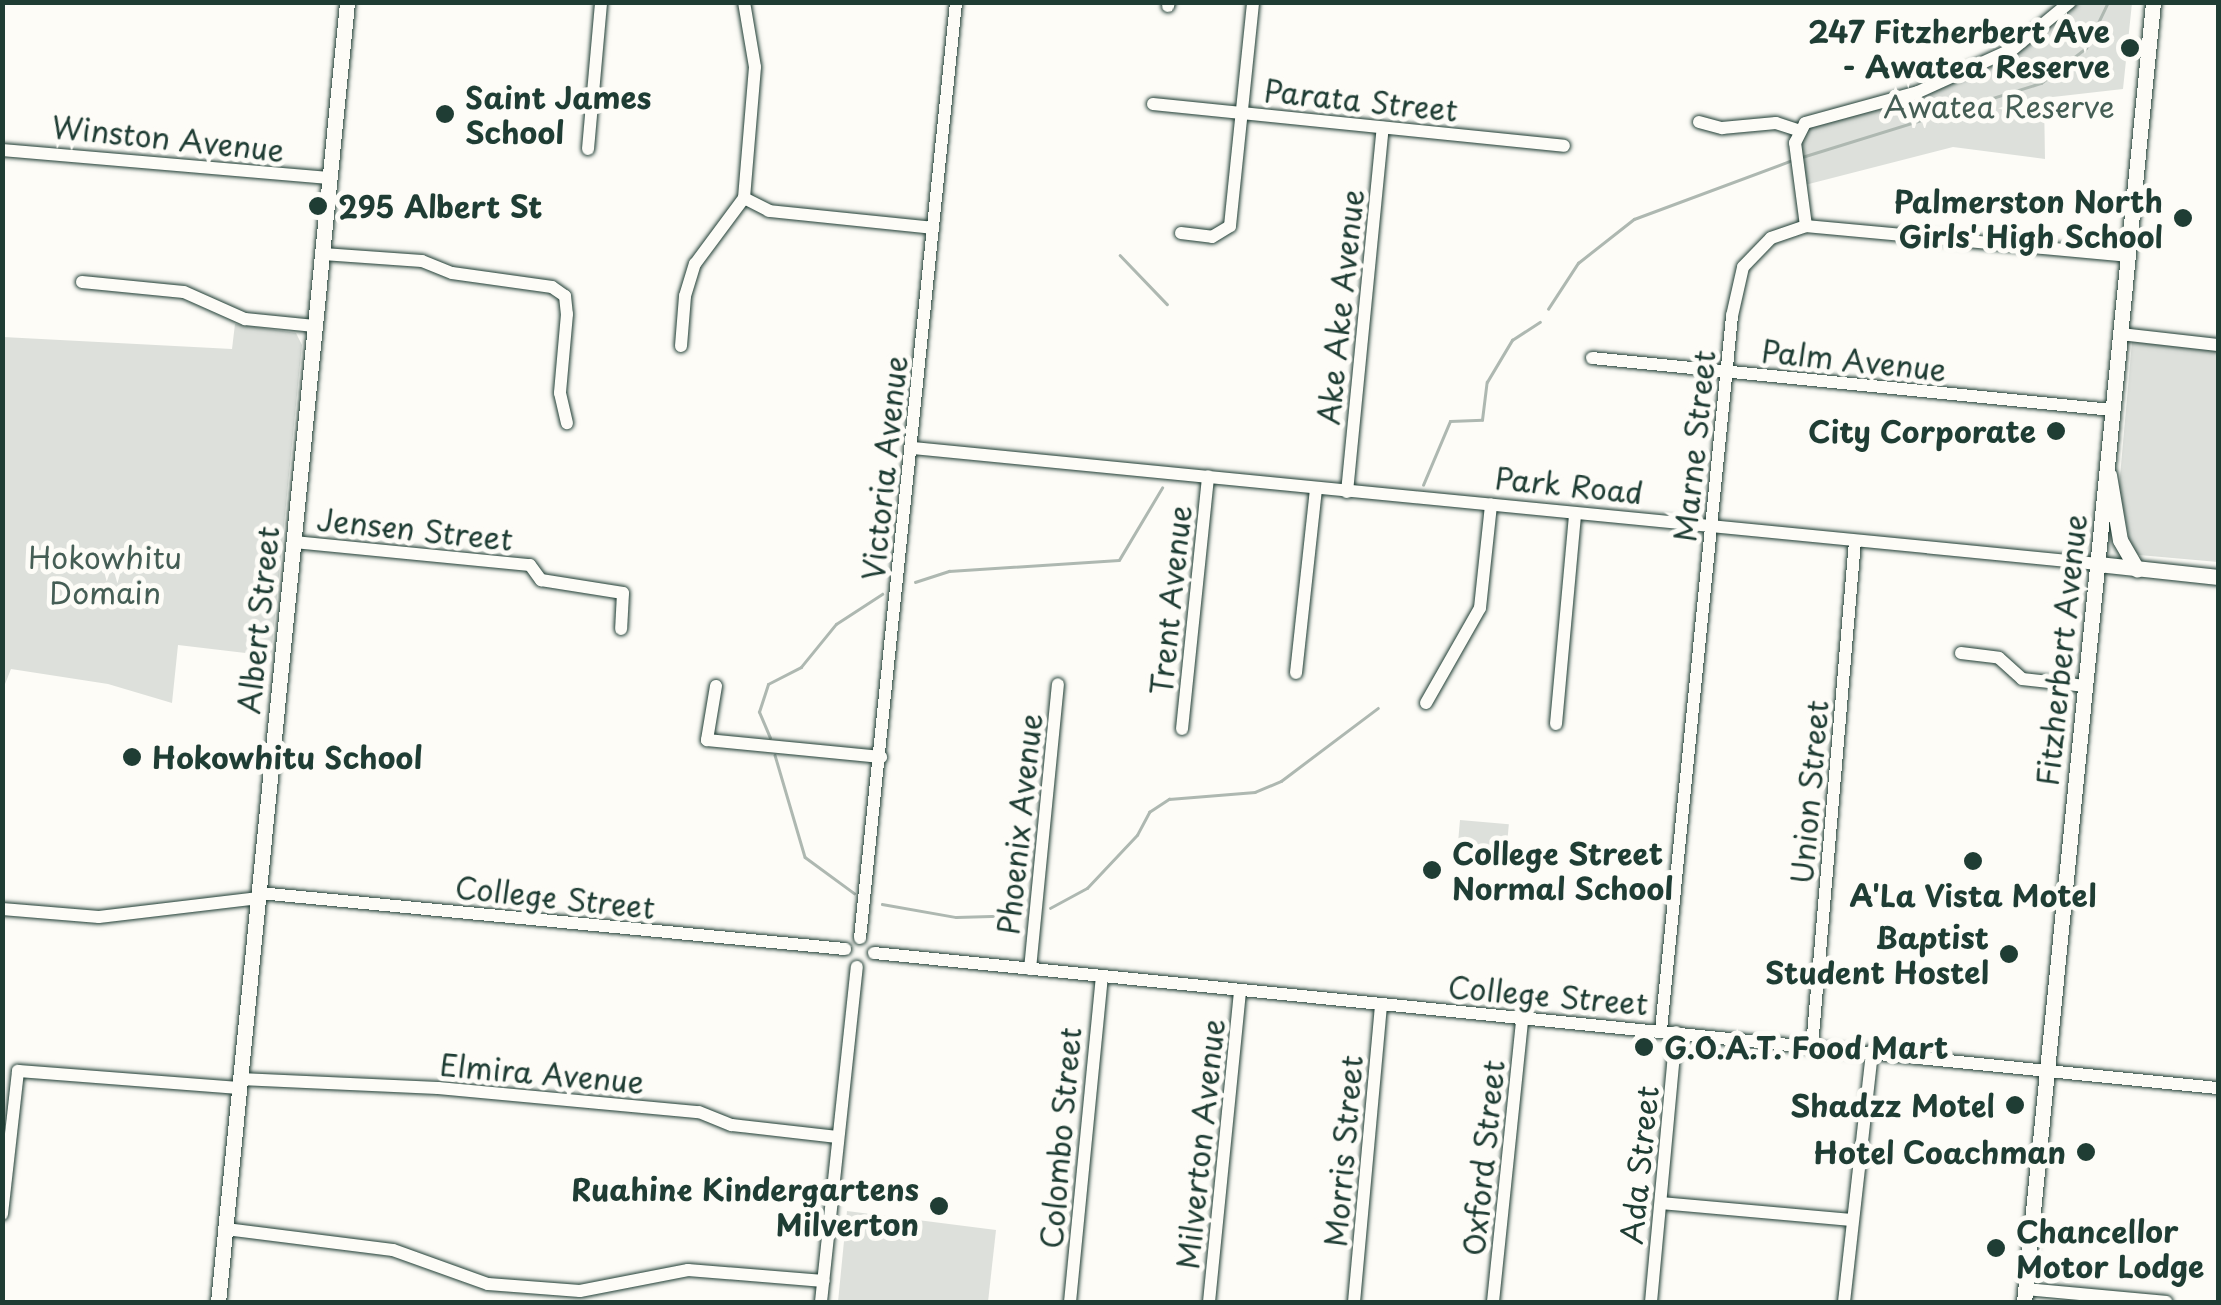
<!DOCTYPE html>
<style>
body{margin:0}
#map{position:relative;width:2221px;height:1305px;overflow:hidden;background:#fdfcf7;font-family:"Playpen Sans",sans-serif}
div>[style]{position:absolute}
[style*='--x']{left:calc(var(--x)*1px);top:calc(var(--y)*1px);width:calc(var(--w)*1px);rotate:calc(var(--a)*1deg)}
.green>*{inset:0;background:#dde0db;transform-origin:0 0}
.stream>*{height:2.5px;margin:-1.25px;padding:0 1.25px;transform-origin:1.25px;border-radius:1.25px;background:#aeb8b1}
.roads{filter:drop-shadow(0 0 2px #1f3d34) drop-shadow(0 0 2px #1f3d34)}
.minor>*{height:12px;margin:-6px;padding:0 6px;transform-origin:6px;border-radius:6px;background:#fdfcf7}
.major>*{height:15px;margin:-7.5px;padding:0 7.5px;transform-origin:7.5px;border-radius:7.5px;background:#fdfcf7}
.dots>*{width:28px;height:28px;translate:-50% -50%;box-sizing:border-box;border:5px solid #fdfcf7;border-radius:50%}
span{translate:-50% -50%;white-space:nowrap;text-align:center;line-height:1.15;-webkit-text-stroke:10px #fdfcf7;paint-order:stroke}
.poi-label{font-size:30px;color:#1f3d34;font-weight:700}
.right{translate:-100% -50%;text-align:right}
.left{translate:0 -50%;text-align:left}
.street-label{font-size:30px;color:#1f3d34}
.park-label{font-size:30px;color:#455e55}
.frame{position:absolute;inset:0;border:5px solid #1f3d34;pointer-events:none}
</style>
<div id="map">
<div class="green">
<i style="clip-path:polygon(2070px 3px,2132px 3px,2123px 89px,2044px 98px,2045px 159px,1953px 147px,1801px 186px,1798px 130px,1918px 92px,2013px 49px)"></i>
<i style="clip-path:polygon(235px 324px,296px 333px,302px 345px,271px 656px,178px 645px,172px 703px,108px 684px,11px 669px,3px 689px,3px 337px,232px 349px)"></i>
<i style="clip-path:polygon(2132px 342px,2218px 351px,2218px 562px,2139px 555px,2131px 547px,2119px 488px)"></i>
<i style="left:1460px;top:820px;width:49px;height:23px;rotate:5deg"></i>
<i style="clip-path:polygon(847px 1211px,996px 1230px,988px 1302px,838px 1302px)"></i>
</div>
<div class="stream">
<i style="--x:1802;--y:157;--w:250;--a:-17.2"></i>
<i style="--x:2041;--y:83;--w:57;--a:-37.9"></i>
<i style="--x:2086;--y:48;--w:51;--a:-64.4"></i>
<i style="--x:1120;--y:255;--w:68;--a:46.2"></i>
<i style="--x:1548;--y:309;--w:55;--a:-56.9"></i>
<i style="--x:1578;--y:263;--w:71;--a:-38.2"></i>
<i style="--x:1634;--y:219;--w:166;--a:-20.4"></i>
<i style="--x:1423;--y:485;--w:69;--a:-67.1"></i>
<i style="--x:1450;--y:421;--w:32;--a:-2"></i>
<i style="--x:1482;--y:420;--w:38;--a:-83"></i>
<i style="--x:1487;--y:382;--w:49;--a:-59.2"></i>
<i style="--x:1512;--y:340;--w:33;--a:-33"></i>
<i style="--x:915;--y:582;--w:36;--a:-18"></i>
<i style="--x:949;--y:571;--w:170;--a:-3.7"></i>
<i style="--x:1119;--y:560;--w:84;--a:-59.2"></i>
<i style="--x:770;--y:738;--w:28;--a:-113"></i>
<i style="--x:759;--y:712;--w:29;--a:-72"></i>
<i style="--x:768;--y:684;--w:37;--a:-27"></i>
<i style="--x:801;--y:667;--w:55;--a:-50.9"></i>
<i style="--x:836;--y:624;--w:55;--a:-33.1"></i>
<i style="--x:775;--y:755;--w:106;--a:73.6"></i>
<i style="--x:805;--y:857;--w:61;--a:36.3"></i>
<i style="--x:882;--y:904;--w:75;--a:10"></i>
<i style="--x:956;--y:917;--w:67;--a:-1.7"></i>
<i style="--x:1050;--y:908;--w:42;--a:-28.4"></i>
<i style="--x:1087;--y:888;--w:73;--a:-46.7"></i>
<i style="--x:1137;--y:835;--w:26;--a:-62"></i>
<i style="--x:1149;--y:812;--w:24;--a:-33"></i>
<i style="--x:1169;--y:799;--w:86;--a:-4.7"></i>
<i style="--x:1255;--y:792;--w:28;--a:-23"></i>
<i style="--x:1281;--y:781;--w:121;--a:-37"></i>
</div>
<div class="roads">
<div class="minor">
<i style="--x:744;--y:2;--w:66;--a:80.4"></i>
<i style="--x:755;--y:67;--w:131;--a:94.8"></i>
<i style="--x:744;--y:198;--w:28;--a:27"></i>
<i style="--x:769;--y:211;--w:165;--a:5.9"></i>
<i style="--x:1168;--y:6;--w:4;--a:-76"></i>
<i style="--x:1153;--y:104;--w:413;--a:5.8"></i>
<i style="--x:1699;--y:122;--w:24;--a:15"></i>
<i style="--x:1722;--y:128;--w:54;--a:-5.3"></i>
<i style="--x:1776;--y:123;--w:23;--a:18"></i>
<i style="--x:588;--y:149;--w:148;--a:-84.9"></i>
<i style="--x:2;--y:150;--w:328;--a:4.9"></i>
<i style="--x:1806;--y:226;--w:84;--a:-97.5"></i>
<i style="--x:1795;--y:143;--w:22;--a:-63"></i>
<i style="--x:1805;--y:123;--w:117;--a:-15.3"></i>
<i style="--x:1918;--y:92;--w:104;--a:-24.4"></i>
<i style="--x:2013;--y:49;--w:74;--a:-39.5"></i>
<i style="--x:1181;--y:233;--w:31;--a:7"></i>
<i style="--x:1212;--y:237;--w:21;--a:-31"></i>
<i style="--x:1230;--y:226;--w:225;--a:-84.1"></i>
<i style="--x:323;--y:254;--w:99;--a:4"></i>
<i style="--x:422;--y:261;--w:32;--a:22"></i>
<i style="--x:452;--y:273;--w:101;--a:8"></i>
<i style="--x:552;--y:287;--w:16;--a:35"></i>
<i style="--x:565;--y:296;--w:18;--a:84"></i>
<i style="--x:567;--y:314;--w:79;--a:95.1"></i>
<i style="--x:560;--y:393;--w:31;--a:77"></i>
<i style="--x:82;--y:282;--w:102;--a:5.6"></i>
<i style="--x:184;--y:292;--w:67;--a:23.9"></i>
<i style="--x:245;--y:319;--w:70;--a:5.7"></i>
<i style="--x:2120;--y:334;--w:99;--a:6.4"></i>
<i style="--x:681;--y:346;--w:50;--a:-85.4"></i>
<i style="--x:685;--y:296;--w:34;--a:-73"></i>
<i style="--x:695;--y:264;--w:82;--a:-53.4"></i>
<i style="--x:1592;--y:358;--w:523;--a:5.71"></i>
<i style="--x:913;--y:448;--w:1191;--a:5.59"></i>
<i style="--x:1347;--y:492;--w:366;--a:-84.4"></i>
<i style="--x:294;--y:542;--w:237;--a:5.6"></i>
<i style="--x:530;--y:565;--w:19;--a:54"></i>
<i style="--x:541;--y:580;--w:83;--a:9"></i>
<i style="--x:623;--y:593;--w:36;--a:93"></i>
<i style="--x:1961;--y:653;--w:38;--a:7"></i>
<i style="--x:1999;--y:658;--w:31;--a:42"></i>
<i style="--x:2022;--y:679;--w:64;--a:6.2"></i>
<i style="--x:1296;--y:673;--w:185;--a:-83.8"></i>
<i style="--x:716;--y:686;--w:55;--a:99.5"></i>
<i style="--x:707;--y:740;--w:175;--a:5.6"></i>
<i style="--x:1426;--y:703;--w:109;--a:-60.4"></i>
<i style="--x:1480;--y:608;--w:104;--a:-83.9"></i>
<i style="--x:1556;--y:724;--w:211;--a:-84.8"></i>
<i style="--x:1182;--y:729;--w:254;--a:-84.1"></i>
<i style="--x:259;--y:893;--w:589;--a:5.46"></i>
<i style="--x:2;--y:909;--w:97;--a:4.7"></i>
<i style="--x:99;--y:917;--w:161;--a:-6.8"></i>
<i style="--x:860;--y:938;--w:941;--a:-84.14"></i>
<i style="--x:874;--y:953;--w:1351;--a:5.74"></i>
<i style="--x:1030;--y:969;--w:286;--a:-84.4"></i>
<i style="--x:1661;--y:1030;--w:718;--a:-84.32"></i>
<i style="--x:1732;--y:316;--w:50;--a:-77.3"></i>
<i style="--x:1743;--y:267;--w:40;--a:-46"></i>
<i style="--x:1771;--y:238;--w:37;--a:-19"></i>
<i style="--x:1806;--y:226;--w:322;--a:5.3"></i>
<i style="--x:1812;--y:1047;--w:508;--a:-85.14"></i>
<i style="--x:240;--y:1079;--w:198;--a:2.6"></i>
<i style="--x:438;--y:1088;--w:262;--a:5.3"></i>
<i style="--x:699;--y:1112;--w:35;--a:22"></i>
<i style="--x:732;--y:1125;--w:106;--a:6.5"></i>
<i style="--x:1661;--y:1203;--w:191;--a:5.1"></i>
<i style="--x:2;--y:1214;--w:144;--a:-83.6"></i>
<i style="--x:18;--y:1071;--w:222;--a:4.4"></i>
<i style="--x:226;--y:1229;--w:168;--a:7.2"></i>
<i style="--x:393;--y:1250;--w:101;--a:19.7"></i>
<i style="--x:488;--y:1284;--w:92;--a:4.4"></i>
<i style="--x:580;--y:1291;--w:110;--a:-11"></i>
<i style="--x:688;--y:1270;--w:136;--a:4.6"></i>
<i style="--x:2026;--y:1289;--w:141;--a:5.3"></i>
<i style="--x:821;--y:1302;--w:337;--a:-83.9"></i>
<i style="--x:1070;--y:1302;--w:326;--a:-84.4"></i>
<i style="--x:1209;--y:1302;--w:313;--a:-84.3"></i>
<i style="--x:1354;--y:1302;--w:299;--a:-84.8"></i>
<i style="--x:1493;--y:1302;--w:284;--a:-84.1"></i>
<i style="--x:1651;--y:1302;--w:271;--a:-84.7"></i>
<i style="--x:1844;--y:1302;--w:253;--a:-83.6"></i>
</div>
<div class="major">
<i style="--x:2109;--y:475;--w:66;--a:80.4"></i>
<i style="--x:2120;--y:540;--w:34;--a:60"></i>
<i style="--x:2098;--y:564;--w:121;--a:6.2"></i>
<i style="--x:218;--y:1302;--w:1306;--a:-84.33"></i>
<i style="--x:2024;--y:1302;--w:1306;--a:-84.33"></i>
</div>
</div>
<div class="dots">
<i style="left:2130px;top:48px;background:#1f3d34"></i>
<i style="left:445px;top:114px;background:#1f3d34"></i>
<i style="left:318px;top:206px;background:#1f3d34"></i>
<i style="left:2183px;top:218px;background:#1f3d34"></i>
<i style="left:2056px;top:431px;background:#1f3d34"></i>
<i style="left:132px;top:757px;background:#1f3d34"></i>
<i style="left:1973px;top:861px;background:#1f3d34"></i>
<i style="left:1432px;top:870px;background:#1f3d34"></i>
<i style="left:2009px;top:954px;background:#1f3d34"></i>
<i style="left:1644px;top:1047px;background:#1f3d34"></i>
<i style="left:2015px;top:1105px;background:#1f3d34"></i>
<i style="left:2086px;top:1152px;background:#1f3d34"></i>
<i style="left:939px;top:1206px;background:#1f3d34"></i>
<i style="left:1996px;top:1248px;background:#1f3d34"></i>
</div>
<div class="poi-label">
<span class="right" style="left:2110px;top:48px">247 Fitzherbert Ave<br>- Awatea Reserve</span>
<span class="left" style="left:465px;top:114px">Saint James<br>School</span>
<span class="right" style="left:2163px;top:218px">Palmerston North<br>Girls' High School</span>
<span class="left" style="left:338px;top:206px">295 Albert St</span>
<span class="right" style="left:2036px;top:431px">City Corporate</span>
<span class="left" style="left:152px;top:757px">Hokowhitu School</span>
<span class="left" style="left:1452px;top:870px">College Street<br>Normal School</span>
<span style="left:1973px;top:895px">A'La Vista Motel</span>
<span class="right" style="left:1989px;top:954px">Baptist<br>Student Hostel</span>
<span class="left" style="left:1664px;top:1047px">G.O.A.T. Food Mart</span>
<span class="right" style="left:1995px;top:1105px">Shadzz Motel</span>
<span class="right" style="left:2066px;top:1152px">Hotel Coachman</span>
<span class="right" style="left:919px;top:1206px">Ruahine Kindergartens<br>Milverton</span>
<span class="left" style="left:2016px;top:1248px">Chancellor<br>Motor Lodge</span>
</div>
<div class="street-label">
<span style="left:1361px;top:100px;rotate:6deg">Parata Street</span>
<span style="left:168px;top:138px;rotate:6deg">Winston Avenue</span>
<span style="left:1340px;top:307px;rotate:-84deg">Ake Ake Avenue</span>
<span style="left:1854px;top:360px;rotate:6deg">Palm Avenue</span>
<span style="left:1694px;top:446px;rotate:-84deg">Marne Street</span>
<span style="left:884px;top:468px;rotate:-84deg">Victoria Avenue</span>
<span style="left:1569px;top:485px;rotate:6deg">Park Road</span>
<span style="left:415px;top:529px;rotate:6deg">Jensen Street</span>
<span style="left:1170px;top:600px;rotate:-84deg">Trent Avenue</span>
<span style="left:258px;top:620px;rotate:-84deg">Albert Street</span>
<span style="left:2061px;top:650px;rotate:-84deg">Fitzherbert Avenue</span>
<span style="left:1809px;top:792px;rotate:-85deg">Union Street</span>
<span style="left:1019px;top:824px;rotate:-84deg">Phoenix Avenue</span>
<span style="left:555px;top:897px;rotate:6deg">College Street</span>
<span style="left:1548px;top:995px;rotate:5deg">College Street</span>
<span style="left:542px;top:1073px;rotate:5deg">Elmira Avenue</span>
<span style="left:1060px;top:1138px;rotate:-85deg">Colombo Street</span>
<span style="left:1200px;top:1144px;rotate:-84deg">Milverton Avenue</span>
<span style="left:1343px;top:1151px;rotate:-85deg">Morris Street</span>
<span style="left:1483px;top:1158px;rotate:-84deg">Oxford Street</span>
<span style="left:1639px;top:1165px;rotate:-84deg">Ada Street</span>
</div>
<div class="park-label">
<span style="left:1999px;top:106px">Awatea Reserve</span>
<span style="left:105px;top:574px">Hokowhitu<br>Domain</span>
</div>
<div class="frame"></div>
</div>
